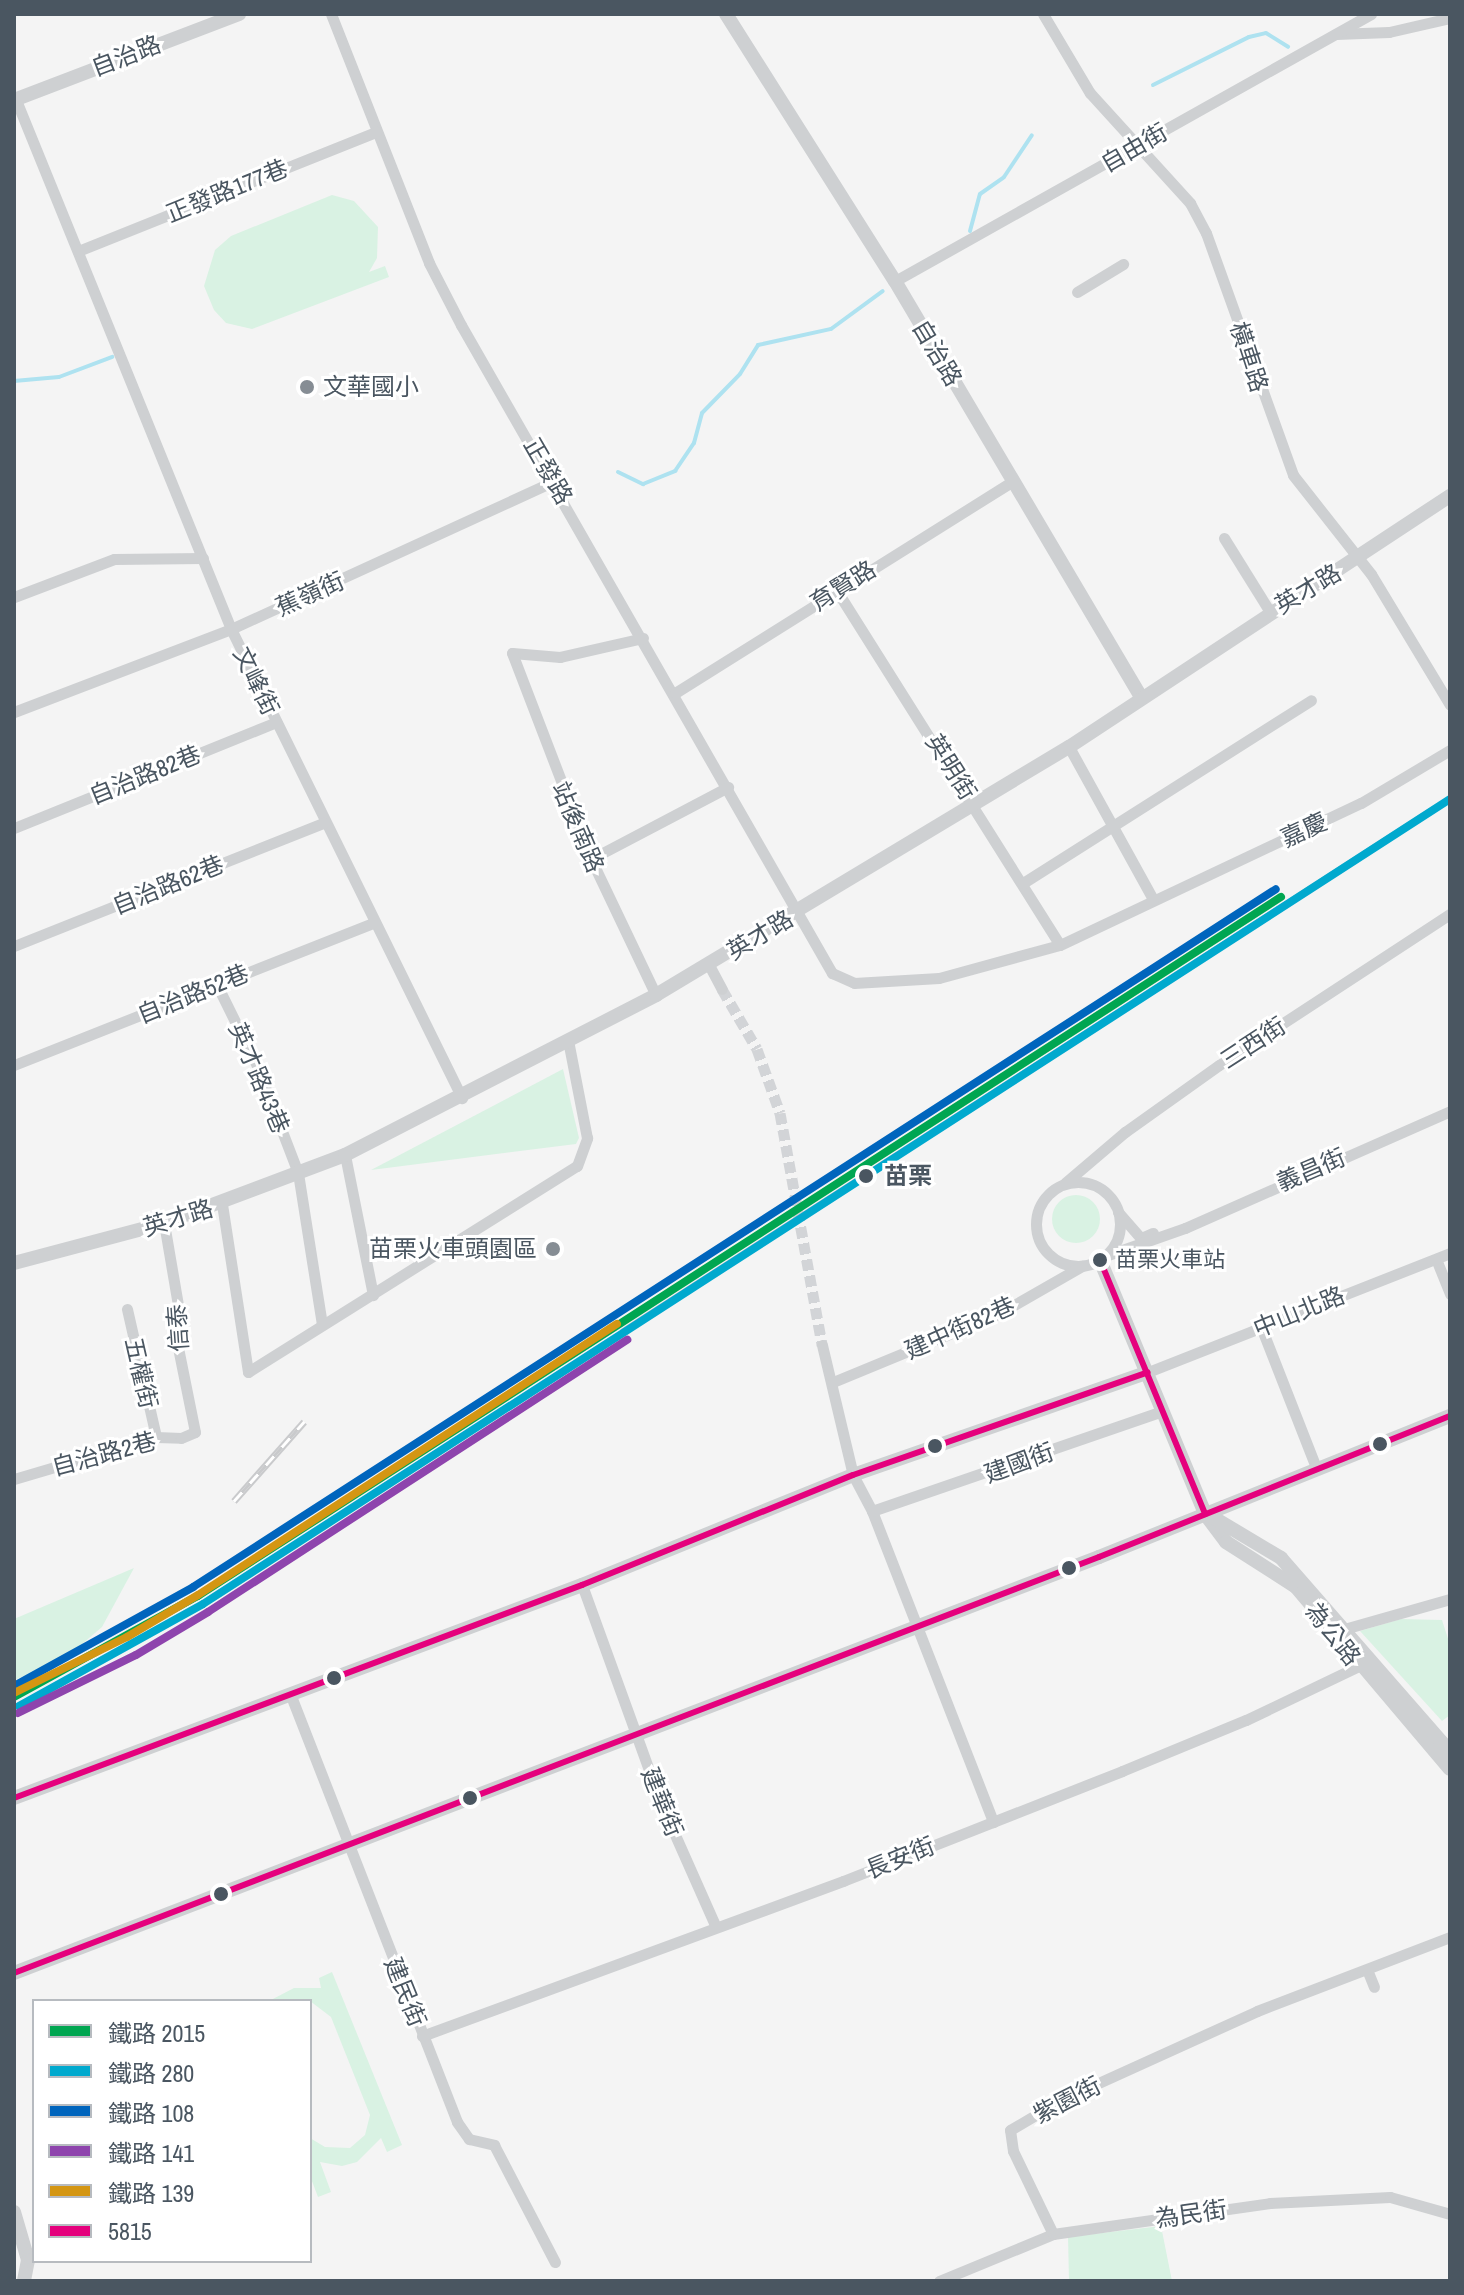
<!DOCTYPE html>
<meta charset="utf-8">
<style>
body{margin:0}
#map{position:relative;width:1464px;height:2295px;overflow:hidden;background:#f4f4f4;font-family:"Archivo Narrow","Noto Sans TC",sans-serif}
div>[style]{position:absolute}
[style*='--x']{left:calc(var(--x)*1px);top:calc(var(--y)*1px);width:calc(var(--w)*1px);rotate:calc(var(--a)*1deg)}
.green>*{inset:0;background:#d9f2e3}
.round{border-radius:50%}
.stream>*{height:4px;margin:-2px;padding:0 2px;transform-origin:2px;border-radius:2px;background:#aee2f0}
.minor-tunnel>*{height:11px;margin-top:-5.5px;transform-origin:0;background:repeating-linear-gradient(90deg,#d2d4d7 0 11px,transparent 0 16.5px)}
.minor>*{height:11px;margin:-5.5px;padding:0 5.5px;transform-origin:5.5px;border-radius:5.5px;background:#ced0d2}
.minor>.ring{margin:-5.5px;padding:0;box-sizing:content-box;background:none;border:11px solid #ced0d2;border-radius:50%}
.tertiary>*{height:14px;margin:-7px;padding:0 7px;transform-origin:7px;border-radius:7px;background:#ced0d2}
.rail>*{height:7px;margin-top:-3.5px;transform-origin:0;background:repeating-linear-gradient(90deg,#fff 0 12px,#c9cacc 0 24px);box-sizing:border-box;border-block:2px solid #c9cacc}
.bus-1>*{height:6px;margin:-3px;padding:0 3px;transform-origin:3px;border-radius:3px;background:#e5007d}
.rail-1>*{height:8px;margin:-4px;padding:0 4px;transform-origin:4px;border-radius:4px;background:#00a651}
.rail-2>*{height:8px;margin:-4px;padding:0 4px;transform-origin:4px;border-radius:4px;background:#00a9ce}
.rail-3>*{height:8px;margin:-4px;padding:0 4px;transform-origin:4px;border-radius:4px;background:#0065bd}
.rail-4>*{height:8px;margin:-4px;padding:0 4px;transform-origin:4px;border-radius:4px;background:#8e44ad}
.rail-5>*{height:8px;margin:-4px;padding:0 4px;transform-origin:4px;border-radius:4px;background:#d49613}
.dots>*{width:22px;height:22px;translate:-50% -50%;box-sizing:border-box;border:4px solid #fff;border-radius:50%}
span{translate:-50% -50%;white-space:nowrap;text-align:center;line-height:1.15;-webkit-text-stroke:6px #fff;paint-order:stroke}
.bus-label{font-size:22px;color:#4a5661}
.left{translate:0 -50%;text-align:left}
.street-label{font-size:24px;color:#4a5661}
.poi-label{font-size:24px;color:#4a5661}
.right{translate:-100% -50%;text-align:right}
.stop-label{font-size:24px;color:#4a5661;font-weight:700}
.frame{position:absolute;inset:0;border:16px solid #4a5661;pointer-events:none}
.legend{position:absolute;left:32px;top:1999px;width:280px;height:264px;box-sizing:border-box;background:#fff;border:2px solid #b7bbc0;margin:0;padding:10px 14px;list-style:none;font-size:24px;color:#4a5661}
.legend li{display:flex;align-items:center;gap:16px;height:40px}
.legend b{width:40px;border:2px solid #b7bbc0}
</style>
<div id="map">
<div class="green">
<i style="clip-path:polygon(332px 195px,354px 201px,378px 227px,377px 258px,369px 272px,385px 266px,389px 277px,252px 329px,226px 323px,214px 310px,204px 286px,215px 250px,231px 236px)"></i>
<i style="clip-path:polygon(563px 1069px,579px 1138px,576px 1144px,371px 1170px)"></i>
<i class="round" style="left:1052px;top:1195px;width:48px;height:48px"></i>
<i style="clip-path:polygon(134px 1568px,102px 1627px,61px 1662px,14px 1680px,14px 1619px)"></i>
<i style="clip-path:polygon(1401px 1619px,1442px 1620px,1450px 1645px,1450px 1715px,1442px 1721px,1360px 1631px)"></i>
<i style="clip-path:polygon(332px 1972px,402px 2145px,387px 2152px,381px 2138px,357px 2162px,342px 2166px,320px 2162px,331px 2192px,318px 2197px,310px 2176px,310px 2138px,325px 2147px,350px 2148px,365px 2135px,370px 2115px,331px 2017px,310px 2001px,269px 2001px,294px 1988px,321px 1988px,319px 1978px)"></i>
<i style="clip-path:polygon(1161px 2226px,1172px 2281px,1069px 2281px,1068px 2237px)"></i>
</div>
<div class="stream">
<i style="--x:1153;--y:85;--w:107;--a:-26.6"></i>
<i style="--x:1249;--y:37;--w:17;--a:-13"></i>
<i style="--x:1266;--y:33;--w:26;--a:32"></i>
<i style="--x:970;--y:231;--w:38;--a:-75"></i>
<i style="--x:980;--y:194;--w:29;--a:-35"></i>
<i style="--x:1004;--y:177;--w:50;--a:-56.3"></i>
<i style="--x:14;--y:381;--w:45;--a:-5.1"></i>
<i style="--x:59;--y:377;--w:57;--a:-20.7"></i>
<i style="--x:618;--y:472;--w:28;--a:26"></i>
<i style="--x:643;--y:484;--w:35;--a:-22"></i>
<i style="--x:675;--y:471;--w:34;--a:-56"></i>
<i style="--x:694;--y:443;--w:31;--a:-75"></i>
<i style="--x:702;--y:413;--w:54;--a:-45.7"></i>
<i style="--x:740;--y:374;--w:34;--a:-58"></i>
<i style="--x:758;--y:345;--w:75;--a:-12.4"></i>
<i style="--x:831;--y:329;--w:64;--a:-36.2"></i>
</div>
<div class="minor-tunnel">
<i style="--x:722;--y:989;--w:69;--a:59.7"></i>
<i style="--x:757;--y:1049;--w:68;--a:70.2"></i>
<i style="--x:780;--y:1113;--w:236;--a:79.7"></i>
</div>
<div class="minor">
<i style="--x:331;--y:14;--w:268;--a:68.5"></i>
<i style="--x:429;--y:263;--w:70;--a:62.7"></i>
<i style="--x:461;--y:325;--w:747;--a:60.21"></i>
<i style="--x:832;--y:973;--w:24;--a:24"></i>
<i style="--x:854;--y:983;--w:85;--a:-3.4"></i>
<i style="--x:939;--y:978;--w:125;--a:-15.3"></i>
<i style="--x:1060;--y:945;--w:333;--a:-25.3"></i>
<i style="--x:1361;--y:803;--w:104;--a:-30.8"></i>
<i style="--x:1043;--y:14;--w:92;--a:59.3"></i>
<i style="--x:1090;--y:93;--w:149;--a:47.7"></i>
<i style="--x:1190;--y:203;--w:34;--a:62"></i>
<i style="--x:1206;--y:233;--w:257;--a:70.2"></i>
<i style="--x:1293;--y:475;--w:126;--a:51.8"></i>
<i style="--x:1371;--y:574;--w:153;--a:58.9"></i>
<i style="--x:1336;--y:34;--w:53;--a:-2.2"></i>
<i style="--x:1389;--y:32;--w:63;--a:-12.9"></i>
<i style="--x:16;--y:100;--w:571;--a:67.88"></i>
<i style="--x:231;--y:629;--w:523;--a:63.78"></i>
<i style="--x:78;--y:251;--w:321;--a:-21.8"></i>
<i style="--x:895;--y:281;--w:546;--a:-29.29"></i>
<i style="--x:1077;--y:292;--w:54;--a:-31.3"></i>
<i style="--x:1224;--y:538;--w:87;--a:58.1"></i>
<i style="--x:837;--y:591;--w:418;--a:57.8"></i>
<i style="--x:14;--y:597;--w:107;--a:-20.8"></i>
<i style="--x:114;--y:559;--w:89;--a:-0.6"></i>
<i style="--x:643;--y:638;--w:85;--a:167.1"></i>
<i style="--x:560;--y:657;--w:48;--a:-175.2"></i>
<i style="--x:512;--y:653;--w:221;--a:69"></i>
<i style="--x:591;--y:859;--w:151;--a:64.5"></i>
<i style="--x:675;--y:693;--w:399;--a:-32.1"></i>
<i style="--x:14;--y:712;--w:232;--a:-20.9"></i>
<i style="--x:231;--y:629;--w:356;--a:-24.6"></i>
<i style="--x:1069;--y:747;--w:174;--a:61.1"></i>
<i style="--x:14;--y:828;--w:283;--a:-22"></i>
<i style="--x:591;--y:859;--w:155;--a:-27.7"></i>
<i style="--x:1023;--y:883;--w:341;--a:-32.4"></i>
<i style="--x:14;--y:946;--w:333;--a:-21.7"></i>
<i style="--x:709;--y:965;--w:27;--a:62"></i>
<i style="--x:217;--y:985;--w:90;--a:63.7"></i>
<i style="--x:257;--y:1066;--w:115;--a:69"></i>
<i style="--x:298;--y:1173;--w:153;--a:81"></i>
<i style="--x:14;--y:1065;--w:385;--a:-21.6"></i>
<i style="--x:345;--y:1155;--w:143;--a:78.7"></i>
<i class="ring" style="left:1036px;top:1182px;width:73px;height:73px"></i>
<i style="--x:1065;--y:1183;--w:79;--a:-40.4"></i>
<i style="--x:1125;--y:1132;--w:115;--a:-35.5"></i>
<i style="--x:1219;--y:1065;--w:276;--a:-33.2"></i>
<i style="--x:222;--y:1204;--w:170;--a:81.2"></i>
<i style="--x:248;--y:1372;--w:388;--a:-32.1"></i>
<i style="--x:577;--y:1166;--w:30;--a:-70"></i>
<i style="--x:587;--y:1138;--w:100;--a:-101"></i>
<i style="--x:1118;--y:1212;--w:35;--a:49"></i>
<i style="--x:1141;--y:1238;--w:13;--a:-23"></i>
<i style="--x:1105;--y:1256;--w:85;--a:-19.3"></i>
<i style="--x:1185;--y:1228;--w:290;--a:-23.8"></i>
<i style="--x:1436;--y:1259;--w:38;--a:68"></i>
<i style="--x:127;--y:1309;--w:131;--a:77.2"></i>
<i style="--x:1261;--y:1327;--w:150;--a:68.6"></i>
<i style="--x:822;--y:1345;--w:134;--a:76.6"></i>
<i style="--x:853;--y:1475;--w:41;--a:62.2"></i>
<i style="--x:872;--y:1511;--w:334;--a:68.7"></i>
<i style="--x:1148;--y:1372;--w:325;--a:-21.5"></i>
<i style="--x:833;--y:1382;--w:181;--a:-22.4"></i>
<i style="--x:1000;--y:1313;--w:95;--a:-29.8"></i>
<i style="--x:14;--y:1479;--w:148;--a:-16.5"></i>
<i style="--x:156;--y:1437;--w:25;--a:2"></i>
<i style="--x:181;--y:1438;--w:15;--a:-23"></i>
<i style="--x:195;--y:1432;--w:111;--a:-101.4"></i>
<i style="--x:173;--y:1323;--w:19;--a:-74"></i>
<i style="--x:178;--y:1305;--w:83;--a:-99.7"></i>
<i style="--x:872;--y:1511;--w:308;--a:-19"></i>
<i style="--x:582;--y:1585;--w:230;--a:70.1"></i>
<i style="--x:660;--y:1801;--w:136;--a:66.1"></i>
<i style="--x:1337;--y:1631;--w:117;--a:-15.8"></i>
<i style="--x:291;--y:1696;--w:457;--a:68.7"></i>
<i style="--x:457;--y:2122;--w:21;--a:55"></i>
<i style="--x:469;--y:2139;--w:26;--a:13"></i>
<i style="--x:494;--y:2145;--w:132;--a:62.5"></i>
<i style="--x:1368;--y:1972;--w:16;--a:68"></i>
<i style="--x:422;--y:2036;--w:449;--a:-20.2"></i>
<i style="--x:843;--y:1881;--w:300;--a:-21.5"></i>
<i style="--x:1122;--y:1771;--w:134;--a:-22.4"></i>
<i style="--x:1246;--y:1720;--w:136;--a:-25.6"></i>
<i style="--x:1053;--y:2234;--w:92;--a:-115.7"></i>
<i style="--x:1013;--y:2151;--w:21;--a:-98"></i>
<i style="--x:1010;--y:2130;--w:59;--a:-30.5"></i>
<i style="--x:1061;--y:2100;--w:215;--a:-24.4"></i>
<i style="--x:1257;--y:2011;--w:207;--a:-21"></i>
<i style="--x:939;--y:2281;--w:123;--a:-22.4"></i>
<i style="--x:1053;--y:2234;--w:219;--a:-8.1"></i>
<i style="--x:1270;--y:2203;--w:120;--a:-2.9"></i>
<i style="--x:1390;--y:2197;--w:62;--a:15.8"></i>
</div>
<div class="tertiary">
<i style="--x:726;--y:14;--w:316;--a:57.7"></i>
<i style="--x:895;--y:281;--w:483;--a:59.4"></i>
<i style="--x:14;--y:100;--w:241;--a:-20.9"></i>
<i style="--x:1100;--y:1260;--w:275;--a:67.5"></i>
<i style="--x:1205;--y:1514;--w:35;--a:53"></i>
<i style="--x:1226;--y:1542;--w:83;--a:32.7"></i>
<i style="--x:1296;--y:1587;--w:238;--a:49.8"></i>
<i style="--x:14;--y:1263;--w:155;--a:-14.9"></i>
<i style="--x:164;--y:1223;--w:193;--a:-20.6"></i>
<i style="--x:345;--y:1155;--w:350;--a:-27.2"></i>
<i style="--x:656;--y:995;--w:482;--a:-31"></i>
<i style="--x:1069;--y:747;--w:456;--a:-33.4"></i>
<i style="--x:1209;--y:1515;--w:84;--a:30.8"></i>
<i style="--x:1281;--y:1558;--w:257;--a:48.9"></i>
<i style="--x:14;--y:1798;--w:607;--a:-20.56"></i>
<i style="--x:582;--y:1585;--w:292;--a:-22.1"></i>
<i style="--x:853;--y:1475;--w:312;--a:-19.2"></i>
<i style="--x:14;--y:1973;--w:1162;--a:-20.98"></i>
<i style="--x:1099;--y:1557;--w:378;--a:-21.9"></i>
<i style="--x:14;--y:2212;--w:50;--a:73.7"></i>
<i style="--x:28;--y:2260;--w:21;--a:101"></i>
</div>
<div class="rail">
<i style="--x:622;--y:1332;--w:967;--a:-32.8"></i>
<i style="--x:234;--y:1501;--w:106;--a:-48.5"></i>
</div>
<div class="bus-1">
<i style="--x:1100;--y:1260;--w:275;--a:67.5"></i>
<i style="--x:14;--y:1798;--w:607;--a:-20.56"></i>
<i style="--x:582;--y:1585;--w:292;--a:-22.1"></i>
<i style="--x:853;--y:1475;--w:312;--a:-19.2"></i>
<i style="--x:14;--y:1973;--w:1162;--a:-20.98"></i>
<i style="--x:1099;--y:1557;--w:378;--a:-21.9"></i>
</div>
<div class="rail-1">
<i style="--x:14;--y:1697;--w:210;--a:-28.8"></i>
<i style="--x:198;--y:1596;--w:1289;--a:-32.84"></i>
</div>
<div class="rail-2">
<i style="--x:19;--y:1706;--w:210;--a:-29"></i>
<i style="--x:203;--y:1604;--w:1484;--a:-32.84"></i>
</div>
<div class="rail-3">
<i style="--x:14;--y:1686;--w:205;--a:-28.9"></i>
<i style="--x:193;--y:1587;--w:1288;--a:-32.8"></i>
</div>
<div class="rail-4">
<i style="--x:18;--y:1713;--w:131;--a:-26.2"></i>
<i style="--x:136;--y:1655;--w:84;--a:-30.8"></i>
<i style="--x:208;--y:1612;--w:500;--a:-33"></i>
</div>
<div class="rail-5">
<i style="--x:14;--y:1693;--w:126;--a:-26.4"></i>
<i style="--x:127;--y:1637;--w:82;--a:-30.6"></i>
<i style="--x:198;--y:1595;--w:499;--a:-32.9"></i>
</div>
<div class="dots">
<i style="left:307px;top:387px;background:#868d94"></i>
<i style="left:866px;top:1176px;background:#4a5661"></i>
<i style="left:553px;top:1249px;background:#868d94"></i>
<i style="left:1100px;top:1260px;background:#4a5661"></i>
<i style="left:1380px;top:1444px;background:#4a5661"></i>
<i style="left:935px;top:1446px;background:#4a5661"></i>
<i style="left:1069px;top:1568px;background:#4a5661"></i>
<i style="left:334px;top:1678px;background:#4a5661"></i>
<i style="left:470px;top:1798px;background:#4a5661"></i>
<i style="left:221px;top:1894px;background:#4a5661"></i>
</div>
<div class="bus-label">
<span class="left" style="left:1115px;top:1260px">苗栗火車站</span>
</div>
<div class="street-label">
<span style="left:126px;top:56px;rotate:-21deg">自治路</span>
<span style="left:1134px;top:148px;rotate:-30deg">自由街</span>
<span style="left:227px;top:191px;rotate:-22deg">正發路177巷</span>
<span style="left:937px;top:353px;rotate:59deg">自治路</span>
<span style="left:1249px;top:357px;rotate:72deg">橫車路</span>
<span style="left:548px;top:471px;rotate:60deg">正發路</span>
<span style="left:843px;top:586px;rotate:-32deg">育賢路</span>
<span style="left:1308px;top:589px;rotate:-31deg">英才路</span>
<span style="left:310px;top:594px;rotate:-24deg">蕉嶺街</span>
<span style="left:256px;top:681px;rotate:64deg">文峰街</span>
<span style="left:951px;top:767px;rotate:58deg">英明街</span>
<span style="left:145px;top:775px;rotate:-22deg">自治路82巷</span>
<span style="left:578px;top:827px;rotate:67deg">站後南路</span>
<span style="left:1304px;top:830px;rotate:-25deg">嘉慶</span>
<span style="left:168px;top:885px;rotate:-22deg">自治路62巷</span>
<span style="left:760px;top:935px;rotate:-31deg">英才路</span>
<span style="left:193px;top:994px;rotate:-22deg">自治路52巷</span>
<span style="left:1253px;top:1043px;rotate:-33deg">三西街</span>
<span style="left:259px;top:1078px;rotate:67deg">英才路43巷</span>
<span style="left:1311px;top:1170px;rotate:-23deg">義昌街</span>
<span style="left:178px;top:1218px;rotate:-17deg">英才路</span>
<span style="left:1299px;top:1312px;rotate:-22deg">中山北路</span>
<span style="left:178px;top:1328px;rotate:-94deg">信泰</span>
<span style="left:960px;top:1328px;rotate:-24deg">建中街82巷</span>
<span style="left:141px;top:1373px;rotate:77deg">五權街</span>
<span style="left:104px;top:1454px;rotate:-15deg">自治路2巷</span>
<span style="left:1019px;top:1463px;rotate:-20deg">建國街</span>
<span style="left:1333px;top:1634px;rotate:52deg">為公路</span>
<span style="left:662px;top:1802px;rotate:68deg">建華街</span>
<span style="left:900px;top:1858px;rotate:-22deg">長安街</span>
<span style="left:405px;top:1992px;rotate:68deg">建民街</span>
<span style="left:1067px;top:2100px;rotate:-27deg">紫園街</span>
<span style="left:1191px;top:2214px;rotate:-8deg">為民街</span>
</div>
<div class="poi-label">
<span class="left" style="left:323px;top:387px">文華國小</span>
<span class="right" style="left:537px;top:1249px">苗栗火車頭園區</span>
</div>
<div class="stop-label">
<span class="left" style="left:884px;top:1176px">苗栗</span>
</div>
<div class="frame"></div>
<ul class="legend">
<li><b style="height:10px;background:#00a651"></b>鐵路 2015</li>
<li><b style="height:10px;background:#00a9ce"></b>鐵路 280</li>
<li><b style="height:10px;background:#0065bd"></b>鐵路 108</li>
<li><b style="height:10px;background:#8e44ad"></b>鐵路 141</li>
<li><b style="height:10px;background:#d49613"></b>鐵路 139</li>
<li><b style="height:10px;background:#e5007d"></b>5815</li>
</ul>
</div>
